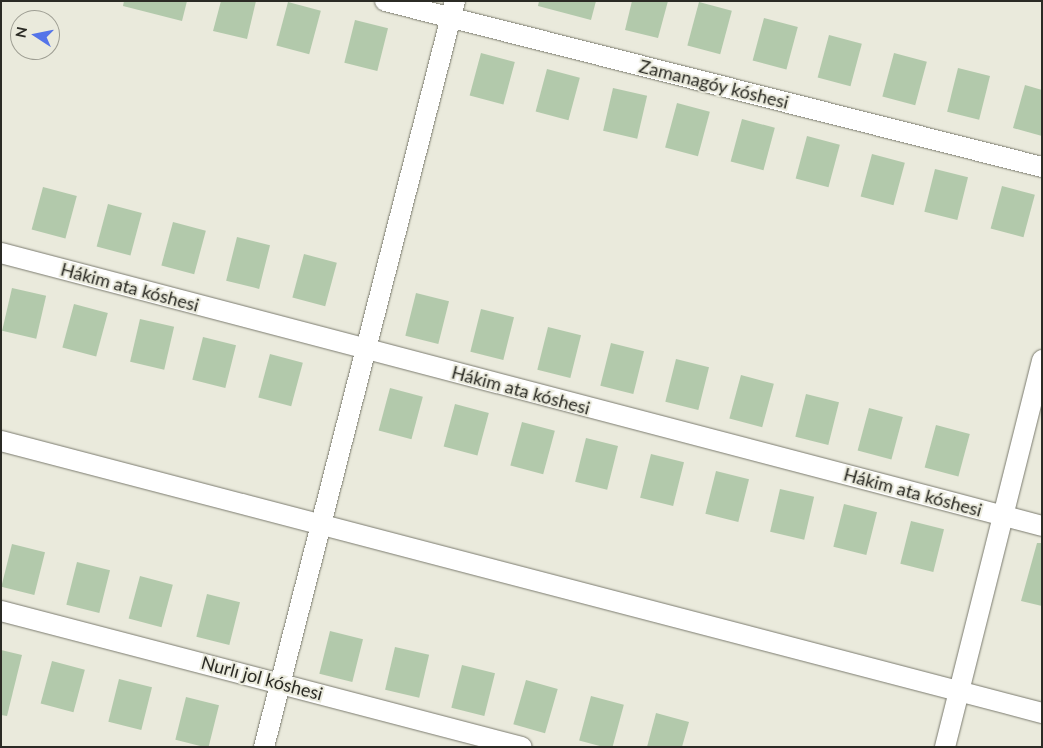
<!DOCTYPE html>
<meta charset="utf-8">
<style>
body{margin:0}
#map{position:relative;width:1043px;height:748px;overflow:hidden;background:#eaeadc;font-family:Lato,sans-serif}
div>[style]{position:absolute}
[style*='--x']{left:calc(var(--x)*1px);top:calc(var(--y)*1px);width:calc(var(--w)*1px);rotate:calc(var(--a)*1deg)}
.building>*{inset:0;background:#b2c9ab;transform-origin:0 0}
.roads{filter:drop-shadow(0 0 1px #7b7b6f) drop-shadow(0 0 1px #7b7b6f)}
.minor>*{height:20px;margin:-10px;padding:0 10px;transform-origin:10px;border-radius:10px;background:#fff}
span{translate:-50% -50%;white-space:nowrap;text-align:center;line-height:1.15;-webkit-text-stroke:4px #eaeadc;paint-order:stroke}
.street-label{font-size:18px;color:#2b2b25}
.frame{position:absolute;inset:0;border:2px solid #2b2b25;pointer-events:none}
.north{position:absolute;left:10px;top:10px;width:50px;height:50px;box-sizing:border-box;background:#eaeadc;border:1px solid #9e9e93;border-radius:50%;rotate:281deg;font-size:14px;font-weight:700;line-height:20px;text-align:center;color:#2b2b25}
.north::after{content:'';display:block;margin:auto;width:18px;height:22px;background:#5474e9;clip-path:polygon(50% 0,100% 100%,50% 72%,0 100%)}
</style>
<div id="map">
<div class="building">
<i style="clip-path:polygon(124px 1px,187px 1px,182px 21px,123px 6px)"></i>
<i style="clip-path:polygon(221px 1px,256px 1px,247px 39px,213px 31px)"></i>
<i style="clip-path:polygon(539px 1px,596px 1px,591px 20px,538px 6px)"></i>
<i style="clip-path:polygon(632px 1px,668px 1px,658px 38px,625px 30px)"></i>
<i style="left:288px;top:2px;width:34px;height:45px;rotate:15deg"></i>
<i style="left:699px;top:2px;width:34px;height:45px;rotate:15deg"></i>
<i style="left:764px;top:18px;width:35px;height:44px;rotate:15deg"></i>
<i style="left:355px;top:20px;width:34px;height:44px;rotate:14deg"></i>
<i style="left:829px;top:35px;width:34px;height:44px;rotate:15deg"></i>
<i style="left:481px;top:53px;width:35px;height:44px;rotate:15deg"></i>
<i style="left:894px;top:53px;width:34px;height:45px;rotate:15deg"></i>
<i style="left:958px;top:68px;width:33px;height:45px;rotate:14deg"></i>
<i style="left:547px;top:69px;width:34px;height:44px;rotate:15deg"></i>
<i style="clip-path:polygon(1025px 85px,1042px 90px,1042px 136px,1013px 128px)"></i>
<i style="left:613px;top:88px;width:35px;height:44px;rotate:13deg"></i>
<i style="left:677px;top:103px;width:34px;height:46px;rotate:15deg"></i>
<i style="left:742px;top:119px;width:34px;height:44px;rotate:15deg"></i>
<i style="left:807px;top:136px;width:34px;height:44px;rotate:15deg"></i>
<i style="left:872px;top:154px;width:34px;height:44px;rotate:15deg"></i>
<i style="left:935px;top:169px;width:34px;height:44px;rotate:14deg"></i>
<i style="left:1002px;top:186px;width:34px;height:44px;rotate:15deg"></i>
<i style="left:43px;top:187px;width:35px;height:44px;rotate:15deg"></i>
<i style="left:108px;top:204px;width:35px;height:44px;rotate:15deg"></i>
<i style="left:173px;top:222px;width:34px;height:45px;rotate:15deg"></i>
<i style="left:237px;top:237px;width:34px;height:45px;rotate:14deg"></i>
<i style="left:304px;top:254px;width:34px;height:45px;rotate:15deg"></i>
<i style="left:12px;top:288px;width:35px;height:44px;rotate:13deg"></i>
<i style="left:416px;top:293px;width:34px;height:44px;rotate:14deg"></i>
<i style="left:74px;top:304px;width:35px;height:45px;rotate:15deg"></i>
<i style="left:481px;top:309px;width:34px;height:44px;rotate:14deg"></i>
<i style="left:140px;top:319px;width:35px;height:44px;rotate:13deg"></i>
<i style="left:548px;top:327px;width:34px;height:44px;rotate:14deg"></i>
<i style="left:203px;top:337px;width:34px;height:44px;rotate:14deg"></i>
<i style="left:611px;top:343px;width:34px;height:44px;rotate:14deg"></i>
<i style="left:270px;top:354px;width:34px;height:45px;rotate:15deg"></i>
<i style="left:676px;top:359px;width:34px;height:44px;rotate:14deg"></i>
<i style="left:741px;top:375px;width:34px;height:45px;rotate:15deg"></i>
<i style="left:390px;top:388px;width:34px;height:44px;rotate:15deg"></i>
<i style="left:806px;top:394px;width:34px;height:44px;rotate:14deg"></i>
<i style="left:455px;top:404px;width:35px;height:44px;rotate:15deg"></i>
<i style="left:869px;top:408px;width:35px;height:44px;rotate:15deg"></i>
<i style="left:522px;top:422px;width:34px;height:45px;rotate:15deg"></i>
<i style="left:936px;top:425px;width:35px;height:44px;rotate:15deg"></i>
<i style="left:586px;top:438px;width:33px;height:45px;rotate:14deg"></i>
<i style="left:651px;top:454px;width:34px;height:45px;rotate:14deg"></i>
<i style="left:716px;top:471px;width:34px;height:44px;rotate:14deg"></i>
<i style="left:780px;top:489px;width:35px;height:44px;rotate:13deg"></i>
<i style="left:844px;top:504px;width:34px;height:44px;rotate:14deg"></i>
<i style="left:911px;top:521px;width:34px;height:44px;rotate:14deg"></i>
<i style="clip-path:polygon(1037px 543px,1042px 543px,1042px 606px,1021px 601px)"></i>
<i style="left:12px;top:544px;width:34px;height:44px;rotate:14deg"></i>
<i style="left:77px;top:562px;width:34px;height:44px;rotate:14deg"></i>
<i style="left:140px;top:576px;width:34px;height:44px;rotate:15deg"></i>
<i style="left:207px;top:594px;width:34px;height:44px;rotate:14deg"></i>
<i style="left:330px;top:631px;width:34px;height:44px;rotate:14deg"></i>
<i style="left:395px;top:647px;width:35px;height:44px;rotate:13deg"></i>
<i style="clip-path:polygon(1px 650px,22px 655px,7px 716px,1px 715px)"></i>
<i style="left:52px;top:661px;width:34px;height:44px;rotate:15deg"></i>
<i style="left:462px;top:665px;width:34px;height:44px;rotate:14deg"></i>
<i style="left:119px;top:679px;width:34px;height:44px;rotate:14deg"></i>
<i style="left:526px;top:680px;width:33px;height:46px;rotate:16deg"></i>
<i style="left:591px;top:696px;width:34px;height:46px;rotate:15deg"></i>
<i style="left:186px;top:697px;width:34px;height:44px;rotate:14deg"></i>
<i style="clip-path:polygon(656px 713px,689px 722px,682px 747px,647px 747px)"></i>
</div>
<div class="roads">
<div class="minor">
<i style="--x:385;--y:1;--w:678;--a:14.18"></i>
<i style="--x:1;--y:253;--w:1076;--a:14.69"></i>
<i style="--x:1;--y:441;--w:1076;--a:14.64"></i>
<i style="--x:1;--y:611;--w:538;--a:14.63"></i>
<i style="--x:264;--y:747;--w:770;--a:-75.64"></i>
<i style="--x:945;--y:747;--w:399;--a:-75.9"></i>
</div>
</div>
<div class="street-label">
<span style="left:714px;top:84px;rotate:14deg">Zamanagóy kóshesi</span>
<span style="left:130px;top:287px;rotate:15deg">Hákim ata kóshesi</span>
<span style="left:521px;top:390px;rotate:15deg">Hákim ata kóshesi</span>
<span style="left:913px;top:492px;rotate:15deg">Hákim ata kóshesi</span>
<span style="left:262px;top:678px;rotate:15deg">Nurlı jol kóshesi</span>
</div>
<div class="frame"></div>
<div class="north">N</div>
</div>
